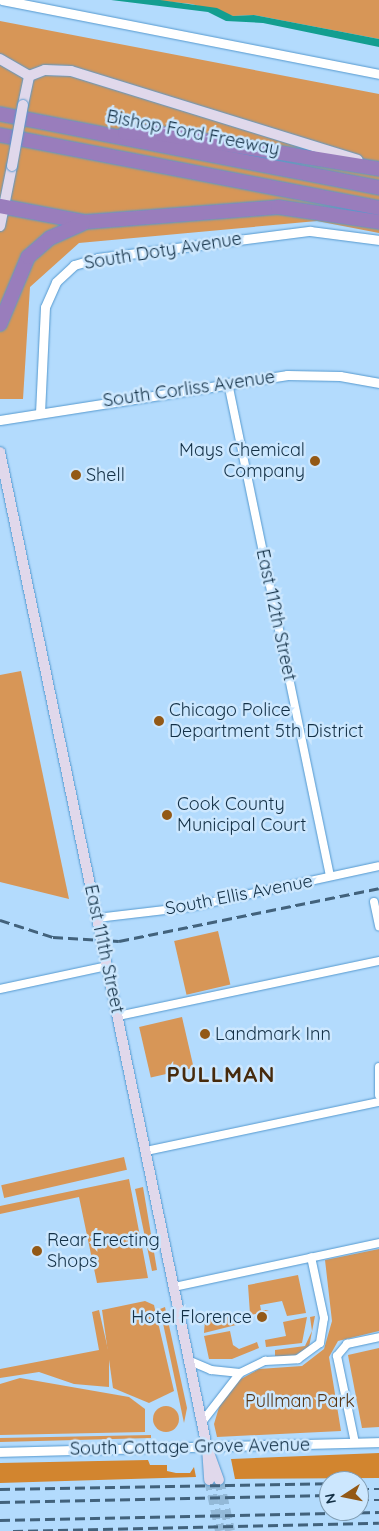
<!DOCTYPE html>
<style>
body{margin:0}
#map{position:relative;width:379px;height:1531px;overflow:hidden;background:#b3dbfd;font-family:Quicksand,sans-serif}
div>[style]{position:absolute}
[style*='--x']{left:calc(var(--x)*1px);top:calc(var(--y)*1px);width:calc(var(--w)*1px);rotate:calc(var(--a)*1deg)}
.green>*{inset:0;background:#d79657;transform-origin:0 0}
.round{border-radius:50%}
.forest>*{inset:0;background:#d2852f}
.water>*{inset:0;background:#139e90}
.secondary-tunnel>*{height:10px;margin-top:-5px;transform-origin:0;background:repeating-linear-gradient(90deg,#93b9d8 0 10px,transparent 0 15px)}
.roads{filter:drop-shadow(0 0 1px #5599cf) drop-shadow(0 0 1px #5599cf)}
.minor>*{height:8px;margin:-4px;padding:0 4px;transform-origin:4px;border-radius:4px;background:#fff}
.tertiary>*{height:9px;margin:-4.5px;padding:0 4.5px;transform-origin:4.5px;border-radius:4.5px;background:#fff}
.secondary>*{height:10px;margin:-5px;padding:0 5px;transform-origin:5px;border-radius:5px;background:#e0d8eb}
.motorway>*{height:14px;margin:-7px;padding:0 7px;transform-origin:7px;border-radius:7px;background:#997dbc}
.rail>*{height:2.5px;margin-top:-1.25px;transform-origin:0;background:repeating-linear-gradient(90deg,#42627c 0 10px,transparent 0 15px)}
.bridges{filter:drop-shadow(0 0 1px #5599cf) drop-shadow(0 0 1px #5599cf)}
.secondary-bridge>*{height:10px;margin:-5px;padding:0 5px;transform-origin:5px;border-radius:5px;background:#e0d8eb}
.dots>*{width:14px;height:14px;translate:-50% -50%;box-sizing:border-box;border:2px solid #cce7fe;border-radius:50%}
span{translate:-50% -50%;white-space:nowrap;text-align:center;line-height:1.15;-webkit-text-stroke:5px #cce7fe;paint-order:stroke}
.street-label{font-size:18px;color:#133046}
.poi-label{font-size:18px;color:#133046}
.right{translate:-100% -50%;text-align:right}
.left{translate:0 -50%;text-align:left}
.park-label{font-size:18px;color:#563514}
.district-label{font-size:22px;color:#462a0c;font-weight:700;letter-spacing:1px}
.north{position:absolute;left:319px;top:1471px;width:50px;height:50px;box-sizing:border-box;background:#cce7fe;border:1px solid #829eb4;border-radius:50%;rotate:259deg;font-size:14px;font-weight:700;line-height:20px;text-align:center;color:#133046}
.north::after{content:'';display:block;margin:auto;width:18px;height:22px;background:#935916;clip-path:polygon(50% 0,100% 100%,50% 72%,0 100%)}
</style>
<div id="map">
<div class="green">
<i style="clip-path:polygon(152px 0,379px 0,379px 39px,254px 15px,233px 16px,192px 4px)"></i>
<i style="clip-path:polygon(0 21px,379px 94px,379px 233px,317px 221px,79px 243px,30px 287px,23px 399px,0 399px)"></i>
<i style="clip-path:polygon(21px 671px,69px 899px,0 882px,0 675px)"></i>
<i style="left:218px;top:931px;width:55px;height:45px;rotate:77deg"></i>
<i style="left:182px;top:1017px;width:52px;height:44px;rotate:77deg"></i>
<i style="left:124px;top:1157px;width:13px;height:126px;rotate:77deg"></i>
<i style="clip-path:polygon(129px 1179px,148px 1278px,97px 1283px,79px 1197px,0 1214px,0 1206px)"></i>
<i style="clip-path:polygon(143px 1187px,157px 1270px,152px 1271px,135px 1189px)"></i>
<i style="clip-path:polygon(379px 1249px,379px 1331px,338px 1341px,329px 1357px,341px 1431px,217px 1437px,214px 1424px,220px 1404px,239px 1380px,259px 1369px,302px 1366px,324px 1349px,332px 1321px,325px 1260px)"></i>
<i style="clip-path:polygon(298px 1275px,306px 1313px,287px 1316px,282px 1301px,260px 1305px,261px 1310px,269px 1310px,246px 1317px,250px 1314px,248px 1285px)"></i>
<i style="clip-path:polygon(145px 1301px,154px 1305px,174px 1391px,149px 1403px,113px 1388px,102px 1310px)"></i>
<i style="clip-path:polygon(165px 1307px,187px 1408px,184px 1423px,160px 1309px)"></i>
<i style="clip-path:polygon(99px 1310px,109px 1354px,109px 1387px,74px 1384px,39px 1372px,0 1378px,0 1369px,99px 1350px,92px 1312px)"></i>
<i style="clip-path:polygon(234px 1314px,236px 1325px,204px 1333px,205px 1320px)"></i>
<i style="clip-path:polygon(315px 1316px,309px 1347px,294px 1356px,275px 1356px,275px 1350px,305px 1346px,312px 1331px,310px 1317px)"></i>
<i style="clip-path:polygon(307px 1317px,302px 1343px,266px 1347px,265px 1340px,286px 1336px,283px 1322px)"></i>
<i style="clip-path:polygon(230px 1331px,233px 1345px,239px 1349px,257px 1342px,259px 1348px,232px 1359px,209px 1359px,204px 1336px)"></i>
<i style="clip-path:polygon(379px 1348px,379px 1427px,362px 1428px,348px 1355px)"></i>
<i style="clip-path:polygon(20px 1378px,129px 1397px,145px 1409px,145px 1432px,0 1435px,0 1384px)"></i>
<i class="round" style="left:153px;top:1406px;width:26px;height:26px"></i>
<i style="clip-path:polygon(151px 1435px,151px 1438px,0 1442px,0 1438px)"></i>
</div>
<div class="forest">
<i style="clip-path:polygon(379px 1453px,379px 1478px,235px 1479px,231px 1459px)"></i>
<i style="clip-path:polygon(148px 1460px,150px 1465px,167px 1465px,167px 1471px,176px 1473px,190px 1473px,194px 1467px,196px 1477px,0 1483px,0 1463px)"></i>
</div>
<div class="water">
<i style="clip-path:polygon(111px 0,160px 0,217px 8px,233px 16px,254px 15px,379px 39px,379px 47px,263px 23px,226px 21px,208px 12px)"></i>
</div>
<div class="secondary-tunnel">
<i style="--x:209;--y:1480;--w:52;--a:77.8"></i>
<i style="--x:219;--y:1480;--w:52;--a:77.8"></i>
</div>
<div class="roads">
<div class="minor">
<i style="--x:228;--y:383;--w:503;--a:78.31"></i>
<i style="--x:374;--y:902;--w:25;--a:78"></i>
<i style="--x:97;--y:918;--w:94;--a:-6.7"></i>
<i style="--x:190;--y:907;--w:193;--a:-12.2"></i>
<i style="--x:0;--y:989;--w:109;--a:-12.1"></i>
<i style="--x:118;--y:1016;--w:267;--a:-11.9"></i>
<i style="--x:379;--y:1067;--w:28;--a:90"></i>
<i style="--x:146;--y:1151;--w:238;--a:-11.9"></i>
<i style="--x:174;--y:1287;--w:210;--a:-12.1"></i>
<i style="--x:190;--y:1361;--w:23;--a:23"></i>
<i style="--x:211;--y:1370;--w:29;--a:6"></i>
<i style="--x:202;--y:1422;--w:62;--a:-52.2"></i>
<i style="--x:240;--y:1373;--w:28;--a:-26"></i>
<i style="--x:265;--y:1361;--w:33;--a:-3"></i>
<i style="--x:298;--y:1359;--w:27;--a:-36"></i>
<i style="--x:320;--y:1343;--w:25;--a:-81"></i>
<i style="--x:324;--y:1318;--w:62;--a:-102"></i>
<i style="--x:355;--y:1443;--w:89;--a:-101.7"></i>
<i style="--x:337;--y:1356;--w:16;--a:-50"></i>
<i style="--x:347;--y:1344;--w:33;--a:-12"></i>
</div>
<div class="tertiary">
<i style="--x:2;--y:0;--w:384;--a:11.1"></i>
<i style="--x:40;--y:413;--w:106;--a:-87.3"></i>
<i style="--x:45;--y:307;--w:27;--a:-66"></i>
<i style="--x:56;--y:282;--w:25;--a:-43"></i>
<i style="--x:74;--y:265;--w:25;--a:-16"></i>
<i style="--x:98;--y:258;--w:214;--a:-7.3"></i>
<i style="--x:310;--y:231;--w:70;--a:7.4"></i>
<i style="--x:0;--y:420;--w:291;--a:-8.9"></i>
<i style="--x:287;--y:375;--w:53;--a:1.1"></i>
<i style="--x:340;--y:376;--w:40;--a:10"></i>
<i style="--x:0;--y:1452;--w:379;--a:-1.5"></i>
</div>
<div class="secondary">
<i style="--x:0;--y:59;--w:34;--a:30"></i>
<i style="--x:29;--y:76;--w:17;--a:-21"></i>
<i style="--x:45;--y:70;--w:26;--a:2"></i>
<i style="--x:71;--y:71;--w:300;--a:17.2"></i>
<i style="--x:23;--y:105;--w:30;--a:-78"></i>
<i style="--x:0;--y:226;--w:61;--a:-78.7"></i>
<i style="--x:0;--y:452;--w:1016;--a:78.25"></i>
<i style="--x:207;--y:1447;--w:35;--a:70"></i>
<i style="--x:207;--y:1448;--w:32;--a:86"></i>
</div>
<div class="motorway">
<i style="--x:0;--y:114;--w:386;--a:11"></i>
<i style="--x:125;--y:133;--w:26;--a:-2"></i>
<i style="--x:151;--y:132;--w:231;--a:9.2"></i>
<i style="--x:0;--y:135;--w:386;--a:10.9"></i>
<i style="--x:0;--y:206;--w:86;--a:10.7"></i>
<i style="--x:85;--y:222;--w:194;--a:-4.4"></i>
<i style="--x:278;--y:207;--w:102;--a:8.4"></i>
<i style="--x:0;--y:324;--w:73;--a:-67.3"></i>
<i style="--x:28;--y:257;--w:29;--a:-41"></i>
<i style="--x:50;--y:238;--w:36;--a:-24"></i>
</div>
</div>
<div class="rail">
<i style="--x:0;--y:920;--w:56;--a:17.8"></i>
<i style="--x:53;--y:937;--w:66;--a:3.5"></i>
<i style="--x:119;--y:941;--w:265;--a:-11.5"></i>
<i style="--x:0;--y:1489;--w:329;--a:-1"></i>
<i style="--x:359;--y:1489;--w:20;--a:0"></i>
<i style="--x:359;--y:1500;--w:20;--a:0"></i>
<i style="--x:0;--y:1502;--w:329;--a:-1.2"></i>
<i style="--x:0;--y:1520;--w:379;--a:-1.2"></i>
<i style="--x:13;--y:1531;--w:366;--a:-1.3"></i>
</div>
<div class="bridges">
<div class="secondary-bridge">
<i style="--x:12;--y:166;--w:62;--a:-79.8"></i>
</div>
</div>
<div class="dots">
<i style="left:315px;top:461px;background:#935916"></i>
<i style="left:76px;top:475px;background:#935916"></i>
<i style="left:159px;top:721px;background:#935916"></i>
<i style="left:167px;top:815px;background:#935916"></i>
<i style="left:205px;top:1034px;background:#935916"></i>
<i style="left:37px;top:1251px;background:#935916"></i>
<i style="left:262px;top:1317px;background:#935916"></i>
</div>
<div class="street-label">
<span style="left:193px;top:133px;rotate:11deg">Bishop Ford Freeway</span>
<span style="left:163px;top:251px;rotate:-9deg">South Doty Avenue</span>
<span style="left:189px;top:389px;rotate:-8deg">South Corliss Avenue</span>
<span style="left:276px;top:615px;rotate:78deg">East 112th Street</span>
<span style="left:239px;top:895px;rotate:-11deg">South Ellis Avenue</span>
<span style="left:104px;top:949px;rotate:78deg">East 111th Street</span>
<span style="left:190px;top:1447px;rotate:-1deg">South Cottage Grove Avenue</span>
</div>
<div class="poi-label">
<span class="right" style="left:305px;top:461px">Mays Chemical<br>Company</span>
<span class="left" style="left:86px;top:475px">Shell</span>
<span class="left" style="left:169px;top:721px">Chicago Police<br>Department 5th District</span>
<span class="left" style="left:177px;top:815px">Cook County<br>Municipal Court</span>
<span class="left" style="left:215px;top:1034px">Landmark Inn</span>
<span class="left" style="left:47px;top:1251px">Rear Erecting<br>Shops</span>
<span class="right" style="left:252px;top:1317px">Hotel Florence</span>
</div>
<div class="park-label">
<span style="left:300px;top:1401px">Pullman Park</span>
</div>
<div class="district-label">
<span style="left:221px;top:1075px">PULLMAN</span>
</div>
<div class="north">N</div>
</div>
